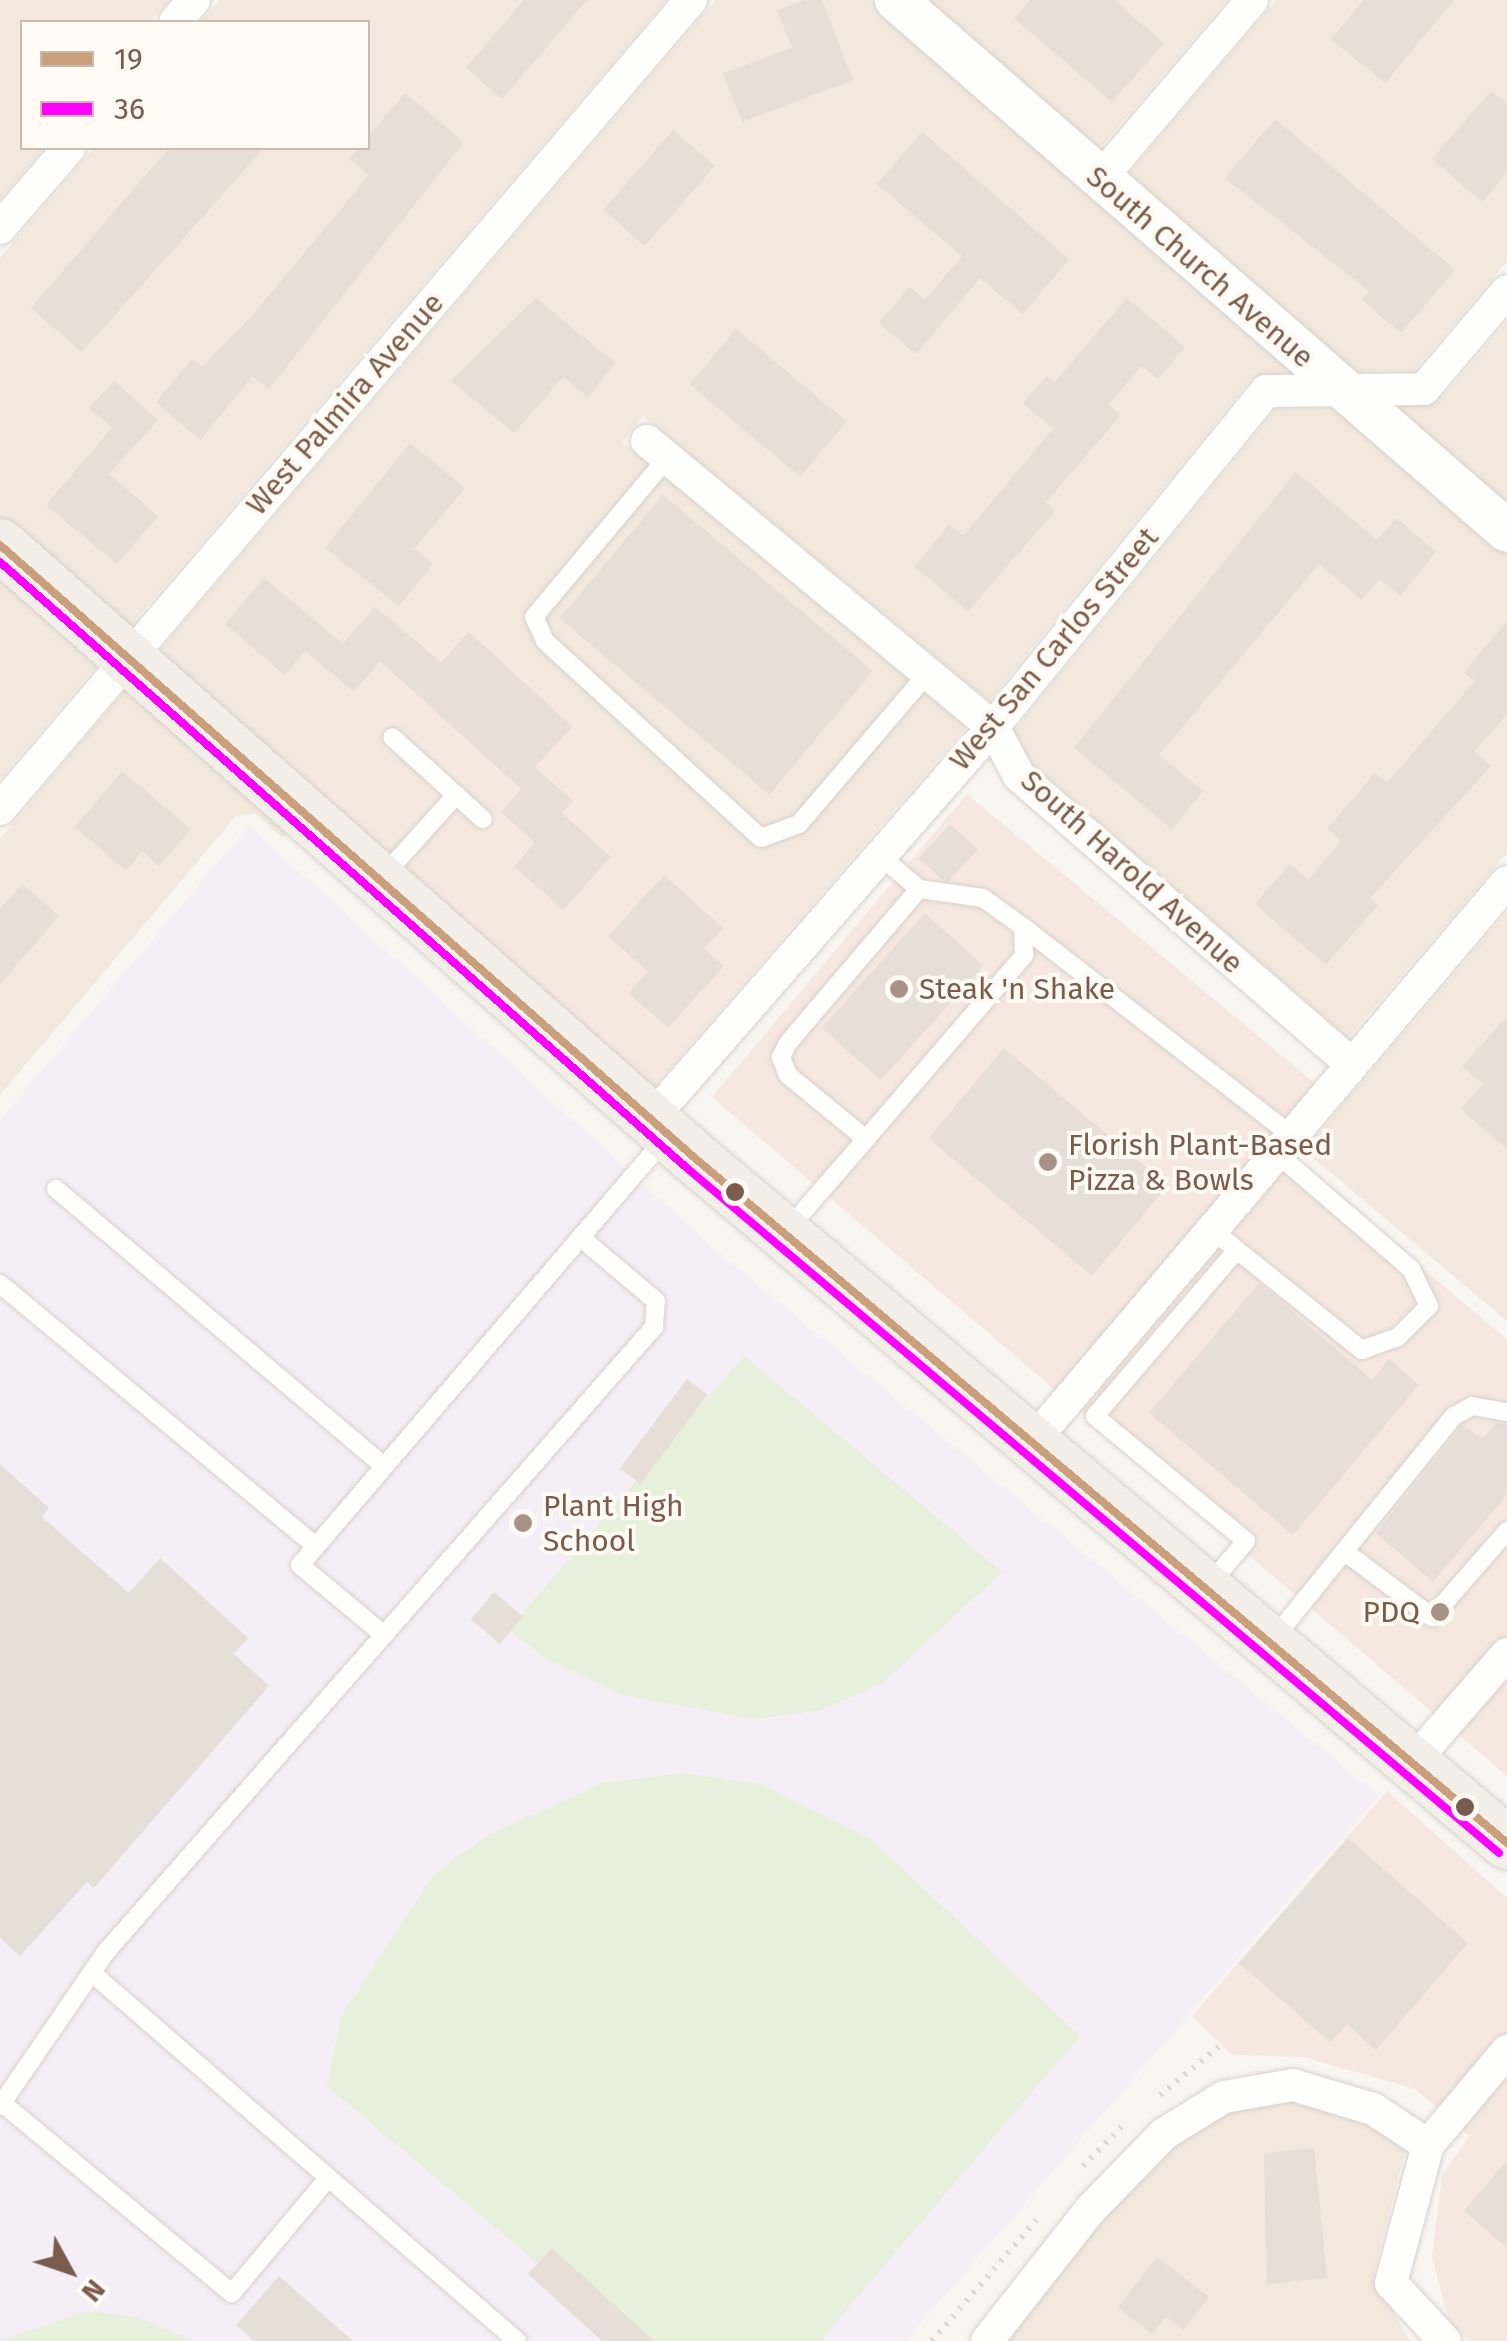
<!DOCTYPE html>
<style>
body{margin:0}
#map{position:relative;width:1507px;height:2341px;overflow:hidden;background:#f9f5f0;font-family:"Fira Sans",sans-serif}
div>[style]{position:absolute}
[style*='--x']{left:calc(var(--x)*1px);top:calc(var(--y)*1px);width:calc(var(--w)*1px);rotate:calc(var(--a)*1deg)}
.residential>*{inset:0;background:#f2e8de}
.commercial>*{inset:0;background:#f6e8e1;transform-origin:0 0}
.education>*{inset:0;background:#f6eef6}
.green>*{inset:0;background:#e7f0db}
.building>*{inset:0;background:#e6ded7;transform-origin:0 0}
.path>*{height:6px;margin-top:-3px;transform-origin:0;background:repeating-linear-gradient(90deg,#dcd5d0 0 2.5px,transparent 0 10.5px)}
.roads{filter:drop-shadow(0 0 2px #d7d1cb) drop-shadow(0 0 2px #d7d1cb)}
.service>*{height:18px;margin:-9px;padding:0 9px;transform-origin:9px;border-radius:9px;background:#fefefd}
.minor>*{height:32px;margin:-16px;padding:0 16px;transform-origin:16px;border-radius:16px;background:#fefefd}
.tertiary>*{height:42px;margin:-21px;padding:0 21px;transform-origin:21px;border-radius:21px;background:#fefefd}
.primary>*{height:52px;margin:-26px;padding:0 26px;transform-origin:26px;border-radius:26px;background:#f3eee8}
.bus-1>*{height:8px;margin:-4px;padding:0 4px;transform-origin:4px;border-radius:4px;background:#ca9f7b}
.bus-2>*{height:8px;margin:-4px;padding:0 4px;transform-origin:4px;border-radius:4px;background:#f0f}
.dots>*{width:28px;height:28px;translate:-50% -50%;box-sizing:border-box;border:5px solid #fffaf3;border-radius:50%}
span{translate:-50% -50%;white-space:nowrap;text-align:center;line-height:1.15;-webkit-text-stroke:8px #fffaf3;paint-order:stroke}
.street-label{font-size:30px;color:#7a5c4d}
.poi-label{font-size:30px;color:#7a5c4d}
.left{translate:0 -50%;text-align:left}
.right{translate:-100% -50%;text-align:right}
.legend{position:absolute;left:20px;top:20px;width:350px;height:130px;box-sizing:border-box;background:#fffaf3;border:2px solid #cabbb1;margin:0;padding:12px 18px;list-style:none;font-size:30px;color:#7a5c4d}
.legend li{display:flex;align-items:center;gap:20px;height:50px}
.legend b{width:50px;border:2px solid #cabbb1}
.north{position:absolute;left:20px;top:2221px;width:100px;height:100px;-webkit-text-stroke:8px #fffaf3;paint-order:stroke;rotate:130deg;font-size:28px;font-weight:700;line-height:40px;text-align:center;color:#7a5c4d}
.north::after{content:'';display:block;margin:auto;width:35px;height:45px;background:#7a5c4d;clip-path:polygon(50% 0,100% 100%,50% 72%,0 100%)}
</style>
<div id="map">
<div class="residential">
<i style="clip-path:polygon(0 0,169px 0,150px 22px,22px 22px,22px 148px,44px 148px,0 199px)"></i>
<i style="clip-path:polygon(220px 0,666px 0,126px 631px,0 523px,0 258px,94px 148px,368px 148px,368px 22px,200px 22px)"></i>
<i style="clip-path:polygon(716px 0,870px 0,1295px 372px,1251px 379px,989px 701px,643px 416px,622px 442px,967px 727px,810px 907px,464px 604px,304px 789px,155px 656px)"></i>
<i style="clip-path:polygon(922px 0,1227px 0,1095px 154px)"></i>
<i style="clip-path:polygon(1277px 0,1507px 0,1507px 261px,1414px 371px,1346px 372px,1124px 179px)"></i>
<i style="clip-path:polygon(1507px 321px,1507px 509px,1388px 407px,1439px 401px)"></i>
<i style="clip-path:polygon(1336px 408px,1507px 554px,1507px 853px,1348px 1038px,1033px 766px,1014px 731px,1276px 409px)"></i>
<i style="clip-path:polygon(0 568px,104px 657px,0 779px)"></i>
<i style="clip-path:polygon(132px 682px,294px 826px,283px 838px,255px 813px,236px 816px,0 1095px,0 839px)"></i>
<i style="clip-path:polygon(1507px 912px,1507px 1321px,1304px 1150px)"></i>
<i style="clip-path:polygon(1307px 2098px,1409px 2135px,1373px 2277px,1410px 2341px,999px 2341px,1185px 2117px)"></i>
</div>
<div class="commercial">
<i style="left:464px;top:604px;width:460px;height:245px;rotate:41deg"></i>
<i style="clip-path:polygon(967px 794px,1317px 1085px,1271px 1141px,1507px 1339px,1507px 1776px,712px 1097px)"></i>
<i style="clip-path:polygon(1387px 1791px,1507px 1898px,1507px 2341px,1470px 2341px,1450px 2324px,1432px 2257px,1442px 2176px,1469px 2136px,1415px 2089px,1304px 2057px,1232px 2055px,1192px 2016px)"></i>
</div>
<div class="education">
<i style="clip-path:polygon(249px 826px,714px 1249px,1379px 1796px,905px 2341px,0 2341px,0 1120px)"></i>
</div>
<div class="green">
<i style="clip-path:polygon(744px 1356px,1002px 1572px,881px 1684px,821px 1710px,754px 1719px,622px 1695px,545px 1658px,509px 1629px)"></i>
<i style="clip-path:polygon(682px 1773px,760px 1784px,871px 1839px,1080px 2036px,820px 2341px,630px 2341px,327px 2086px,341px 2017px,433px 1875px,488px 1835px,603px 1783px)"></i>
<i style="clip-path:polygon(87px 2311px,137px 2317px,194px 2341px,0 2341px)"></i>
</div>
<div class="building">
<i style="clip-path:polygon(524px 0,587px 0,502px 99px,466px 68px)"></i>
<i style="clip-path:polygon(804px 0,822px 0,853px 80px,742px 122px,723px 73px,792px 48px,777px 10px)"></i>
<i style="clip-path:polygon(1030px 0,1114px 0,1164px 43px,1112px 102px,1014px 18px)"></i>
<i style="clip-path:polygon(1364px 0,1454px 0,1385px 83px,1331px 39px)"></i>
<i style="clip-path:polygon(1491px 91px,1507px 104px,1507px 173px,1482px 202px,1432px 159px)"></i>
<i style="clip-path:polygon(405px 93px,464px 142px,269px 389px,253px 376px,200px 440px,156px 402px,192px 359px,202px 367px,251px 317px,369px 175px,349px 159px)"></i>
<i style="clip-path:polygon(1275px 119px,1455px 270px,1401px 333px,1362px 300px,1369px 291px,1225px 178px)"></i>
<i style="left:673px;top:130px;width:55px;height:106px;rotate:41deg"></i>
<i style="clip-path:polygon(922px 132px,1069px 259px,1023px 314px,980px 278px,916px 354px,879px 323px,909px 287px,925px 300px,962px 256px,877px 184px)"></i>
<i style="clip-path:polygon(169px 148px,264px 148px,82px 352px,31px 308px)"></i>
<i style="clip-path:polygon(536px 298px,615px 363px,588px 397px,563px 377px,514px 433px,451px 381px)"></i>
<i style="clip-path:polygon(1127px 298px,1185px 347px,1158px 379px,1142px 366px,1108px 404px,1121px 415px,1046px 502px,1056px 510px,968px 611px,915px 567px,949px 524px,963px 536px,1053px 429px,1023px 403px,1046px 376px,1054px 383px)"></i>
<i style="left:736px;top:329px;width:144px;height:72px;rotate:40deg"></i>
<i style="clip-path:polygon(114px 381px,158px 420px,109px 474px,158px 516px,117px 564px,46px 505px,112px 428px,89px 408px)"></i>
<i style="clip-path:polygon(410px 443px,465px 488px,414px 549px,433px 564px,399px 606px,325px 548px)"></i>
<i style="clip-path:polygon(1296px 472px,1377px 540px,1396px 518px,1436px 552px,1400px 596px,1380px 579px,1362px 600px,1319px 564px,1159px 755px,1203px 791px,1172px 829px,1074px 748px)"></i>
<i style="left:663px;top:495px;width:274px;height:161px;rotate:40deg"></i>
<i style="clip-path:polygon(264px 578px,343px 644px,375px 607px,441px 662px,469px 632px,573px 727px,535px 767px,573px 801px,562px 813px,611px 857px,563px 910px,514px 866px,535px 843px,501px 812px,521px 789px,380px 661px,354px 692px,305px 651px,285px 675px,225px 624px)"></i>
<i style="clip-path:polygon(1507px 621px,1507px 714px,1474px 752px,1491px 766px,1370px 898px,1378px 905px,1326px 965px,1255px 904px,1290px 864px,1308px 880px,1341px 841px,1327px 829px,1375px 773px,1387px 783px,1475px 681px,1464px 672px)"></i>
<i style="clip-path:polygon(122px 771px,191px 829px,159px 866px,142px 851px,126px 871px,75px 827px)"></i>
<i style="left:950px;top:824px;width:38px;height:46px;rotate:43deg"></i>
<i style="clip-path:polygon(664px 875px,723px 928px,704px 948px,724px 966px,668px 1028px,629px 993px,648px 972px,608px 936px)"></i>
<i style="clip-path:polygon(22px 884px,59px 916px,0 984px,0 909px)"></i>
<i style="left:925px;top:913px;width:79px;height:154px;rotate:42deg"></i>
<i style="clip-path:polygon(1507px 1017px,1507px 1149px,1461px 1109px,1483px 1084px,1462px 1066px)"></i>
<i style="left:1004px;top:1048px;width:214px;height:118px;rotate:40deg"></i>
<i style="clip-path:polygon(1259px 1283px,1372px 1380px,1389px 1359px,1419px 1385px,1293px 1535px,1149px 1413px)"></i>
<i style="left:687px;top:1379px;width:26px;height:112px;rotate:37deg"></i>
<i style="clip-path:polygon(1496px 1423px,1507px 1424px,1507px 1495px,1433px 1582px,1376px 1533px,1462px 1426px,1483px 1438px)"></i>
<i style="clip-path:polygon(0 1464px,49px 1508px,42px 1517px,129px 1593px,160px 1558px,248px 1638px,234px 1654px,269px 1686px,94px 1888px,87px 1882px,20px 1956px,0 1938px)"></i>
<i style="left:494px;top:1592px;width:38px;height:36px;rotate:40deg"></i>
<i style="clip-path:polygon(1348px 1838px,1468px 1943px,1376px 2050px,1347px 2024px,1330px 2042px,1239px 1963px)"></i>
<i style="clip-path:polygon(1314px 2148px,1327px 2278px,1267px 2284px,1264px 2153px)"></i>
<i style="clip-path:polygon(1507px 2160px,1507px 2248px,1464px 2211px)"></i>
<i style="clip-path:polygon(552px 2248px,654px 2341px,602px 2341px,528px 2274px)"></i>
<i style="clip-path:polygon(1157px 2257px,1209px 2297px,1183px 2330px,1166px 2317px,1152px 2334px,1118px 2307px)"></i>
<i style="clip-path:polygon(279px 2276px,353px 2341px,254px 2341px,236px 2325px)"></i>
</div>
<div class="path">
<i style="--x:1160;--y:2095;--w:82;--a:-39.5"></i>
<i style="--x:1083;--y:2166;--w:63;--a:-45.6"></i>
<i style="--x:932;--y:2341;--w:164;--a:-49.2"></i>
</div>
<div class="roads">
<div class="service">
<i style="--x:667;--y:458;--w:207;--a:129.9"></i>
<i style="--x:534;--y:617;--w:26;--a:65"></i>
<i style="--x:545;--y:641;--w:292;--a:42.4"></i>
<i style="--x:761;--y:838;--w:40;--a:-20.2"></i>
<i style="--x:799;--y:824;--w:199;--a:-49.5"></i>
<i style="--x:456;--y:795;--w:36;--a:42"></i>
<i style="--x:880;--y:856;--w:51;--a:40.2"></i>
<i style="--x:384;--y:875;--w:108;--a:-48"></i>
<i style="--x:456;--y:795;--w:86;--a:-137.8"></i>
<i style="--x:1023;--y:927;--w:339;--a:37.8"></i>
<i style="--x:56;--y:1189;--w:429;--a:40.2"></i>
<i style="--x:787;--y:1230;--w:121;--a:-49"></i>
<i style="--x:866;--y:1139;--w:243;--a:-49.3"></i>
<i style="--x:1024;--y:955;--w:28;--a:-92"></i>
<i style="--x:1023;--y:927;--w:49;--a:-144.1"></i>
<i style="--x:983;--y:898;--w:65;--a:-172"></i>
<i style="--x:919;--y:889;--w:202;--a:130.4"></i>
<i style="--x:788;--y:1043;--w:16;--a:117"></i>
<i style="--x:781;--y:1057;--w:19;--a:69"></i>
<i style="--x:788;--y:1075;--w:101;--a:39.4"></i>
<i style="--x:1212;--y:1230;--w:192;--a:38.7"></i>
<i style="--x:1362;--y:1350;--w:38;--a:-20"></i>
<i style="--x:1398;--y:1337;--w:44;--a:-45"></i>
<i style="--x:1429;--y:1306;--w:41;--a:-115.9"></i>
<i style="--x:1411;--y:1269;--w:178;--a:-139.3"></i>
<i style="--x:0;--y:1284;--w:410;--a:39.7"></i>
<i style="--x:1349;--y:1555;--w:104;--a:36.8"></i>
<i style="--x:1432;--y:1617;--w:114;--a:-48.9"></i>
<i style="--x:1208;--y:1586;--w:59;--a:-49.8"></i>
<i style="--x:1246;--y:1541;--w:196;--a:-140.4"></i>
<i style="--x:1095;--y:1416;--w:217;--a:-49.5"></i>
<i style="--x:384;--y:1635;--w:109;--a:-140.2"></i>
<i style="--x:300;--y:1565;--w:560;--a:-49.42"></i>
<i style="--x:1274;--y:1638;--w:286;--a:-51"></i>
<i style="--x:1454;--y:1416;--w:21;--a:-29"></i>
<i style="--x:1472;--y:1406;--w:36;--a:10"></i>
<i style="--x:92;--y:1973;--w:562;--a:40.89"></i>
<i style="--x:2;--y:2103;--w:298;--a:39.6"></i>
<i style="--x:232;--y:2293;--w:150;--a:-50.1"></i>
<i style="--x:0;--y:2106;--w:186;--a:-55.5"></i>
<i style="--x:105;--y:1953;--w:833;--a:-48.75"></i>
<i style="--x:654;--y:1327;--w:26;--a:-86"></i>
<i style="--x:656;--y:1301;--w:99;--a:-139.9"></i>
</div>
<div class="minor">
<i style="--x:175;--y:22;--w:29;--a:-49"></i>
<i style="--x:1099;--y:180;--w:236;--a:-49.6"></i>
<i style="--x:0;--y:228;--w:106;--a:-49.2"></i>
<i style="--x:647;--y:441;--w:449;--a:39.6"></i>
<i style="--x:993;--y:727;--w:55;--a:62"></i>
<i style="--x:1019;--y:776;--w:440;--a:40.9"></i>
<i style="--x:0;--y:809;--w:1064;--a:-49.5"></i>
<i style="--x:650;--y:1120;--w:522;--a:-48.89"></i>
<i style="--x:993;--y:727;--w:433;--a:-50.9"></i>
<i style="--x:1266;--y:391;--w:158;--a:-0.7"></i>
<i style="--x:1424;--y:389;--w:128;--a:-49.7"></i>
<i style="--x:1029;--y:1446;--w:739;--a:-49.72"></i>
<i style="--x:1413;--y:1762;--w:143;--a:-49"></i>
<i style="--x:987;--y:2341;--w:168;--a:-51.8"></i>
<i style="--x:1091;--y:2209;--w:105;--a:-45.8"></i>
<i style="--x:1164;--y:2134;--w:70;--a:-31.7"></i>
<i style="--x:1224;--y:2097;--w:70;--a:-9.9"></i>
<i style="--x:1293;--y:2085;--w:84;--a:16.7"></i>
<i style="--x:1373;--y:2109;--w:66;--a:33.2"></i>
<i style="--x:1445;--y:2341;--w:79;--a:-133"></i>
<i style="--x:1391;--y:2283;--w:143;--a:-75"></i>
<i style="--x:1428;--y:2145;--w:123;--a:-50"></i>
</div>
<div class="tertiary">
<i style="--x:896;--y:0;--w:809;--a:40.99"></i>
</div>
<div class="primary">
<i style="--x:0;--y:545;--w:928;--a:41.42"></i>
<i style="--x:696;--y:1159;--w:1061;--a:40.14"></i>
</div>
</div>
<div class="bus-1">
<i style="--x:0;--y:545;--w:928;--a:41.42"></i>
<i style="--x:696;--y:1159;--w:1061;--a:40.14"></i>
</div>
<div class="bus-2">
<i style="--x:0;--y:562;--w:917;--a:41.42"></i>
<i style="--x:688;--y:1169;--w:1061;--a:40.14"></i>
</div>
<div class="dots">
<i style="left:899px;top:989px;background:#a69286"></i>
<i style="left:1048px;top:1162px;background:#a69286"></i>
<i style="left:735px;top:1192px;background:#7a5c4d"></i>
<i style="left:523px;top:1523px;background:#a69286"></i>
<i style="left:1440px;top:1612px;background:#a69286"></i>
<i style="left:1465px;top:1807px;background:#7a5c4d"></i>
</div>
<div class="street-label">
<span style="left:1200px;top:267px;rotate:41deg">South Church Avenue</span>
<span style="left:345px;top:404px;rotate:-49deg">West Palmira Avenue</span>
<span style="left:1054px;top:649px;rotate:-50deg">West San Carlos Street</span>
<span style="left:1132px;top:872px;rotate:42deg">South Harold Avenue</span>
</div>
<div class="poi-label">
<span class="left" style="left:919px;top:989px">Steak 'n Shake</span>
<span class="left" style="left:1068px;top:1162px">Florish Plant-Based<br>Pizza &amp; Bowls</span>
<span class="left" style="left:543px;top:1523px">Plant High<br>School</span>
<span class="right" style="left:1420px;top:1612px">PDQ</span>
</div>
<ul class="legend">
<li><b style="height:12px;background:#ca9f7b"></b>19</li>
<li><b style="height:12px;background:#f0f"></b>36</li>
</ul>
<div class="north">N</div>
</div>
